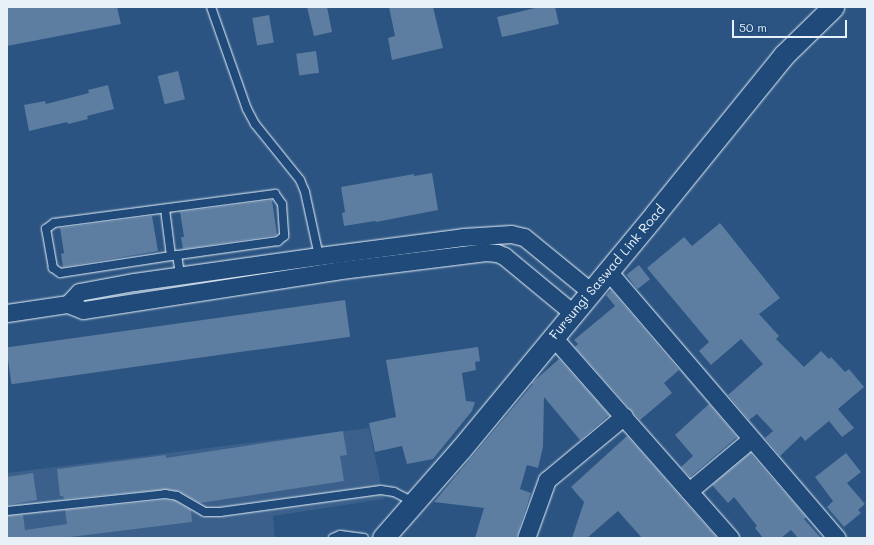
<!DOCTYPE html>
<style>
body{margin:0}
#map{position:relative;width:874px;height:545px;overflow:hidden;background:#2b5482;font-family:Mali,sans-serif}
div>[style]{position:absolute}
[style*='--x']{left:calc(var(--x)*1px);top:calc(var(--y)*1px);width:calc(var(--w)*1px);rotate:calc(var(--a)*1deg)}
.built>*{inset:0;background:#3a608b}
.building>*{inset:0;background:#5d7da1;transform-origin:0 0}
.roads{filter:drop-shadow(0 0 1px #e8f1f8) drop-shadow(0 0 1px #e8f1f8)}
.service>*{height:8px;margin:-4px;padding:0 4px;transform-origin:4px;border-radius:4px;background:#1f4a7a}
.minor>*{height:17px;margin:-8.5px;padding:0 8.5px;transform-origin:8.5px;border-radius:8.5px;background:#1f4a7a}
.tertiary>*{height:21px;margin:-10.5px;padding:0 10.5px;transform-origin:10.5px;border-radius:10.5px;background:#1f4a7a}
span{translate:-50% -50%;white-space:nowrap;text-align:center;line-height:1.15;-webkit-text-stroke:3px #1f4a7a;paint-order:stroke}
.street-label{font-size:13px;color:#e8f1f8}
.frame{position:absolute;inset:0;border:8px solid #e8f1f8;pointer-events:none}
.scale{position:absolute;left:732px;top:20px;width:115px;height:18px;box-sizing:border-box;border:2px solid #e8f1f8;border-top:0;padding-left:5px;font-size:12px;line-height:14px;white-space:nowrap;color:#e8f1f8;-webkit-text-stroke:3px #1f4a7a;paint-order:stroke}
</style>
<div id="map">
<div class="built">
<i style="clip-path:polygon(369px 428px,384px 499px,273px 516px,275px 538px,7px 538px,7px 473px)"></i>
</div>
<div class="building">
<i style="clip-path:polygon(7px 7px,117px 7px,121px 24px,7px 46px)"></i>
<i style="clip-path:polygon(307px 7px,327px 7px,332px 32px,314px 36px)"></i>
<i style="clip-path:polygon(389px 7px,433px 7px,443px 48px,392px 60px,388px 38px,395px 36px)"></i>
<i style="clip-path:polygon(539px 7px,555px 7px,559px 24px,502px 37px,497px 17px)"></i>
<i style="left:269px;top:15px;width:28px;height:17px;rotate:80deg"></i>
<i style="left:316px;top:51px;width:22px;height:20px;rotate:82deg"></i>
<i style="left:178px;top:71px;width:29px;height:21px;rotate:76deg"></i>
<i style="clip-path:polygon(108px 85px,114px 109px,87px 116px,88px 119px,68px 124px,67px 122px,29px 131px,24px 105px,45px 101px,46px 104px,89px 93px,88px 90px)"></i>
<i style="clip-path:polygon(432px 173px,438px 210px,376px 222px,375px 221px,344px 226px,342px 213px,345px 212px,341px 187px,414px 174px,414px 176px)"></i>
<i style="clip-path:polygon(272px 200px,277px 235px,183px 249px,181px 237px,184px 237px,180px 212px)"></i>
<i style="clip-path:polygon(152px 216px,158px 251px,63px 267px,61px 254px,64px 253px,60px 228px)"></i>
<i style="clip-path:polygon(720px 223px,780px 298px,759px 314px,779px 336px,776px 339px,804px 367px,821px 351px,829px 359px,831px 357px,845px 372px,849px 369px,864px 387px,838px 409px,854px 428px,842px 437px,829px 421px,805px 441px,801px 436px,780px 456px,765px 438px,773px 431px,757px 414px,749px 420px,728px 395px,763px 364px,741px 339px,711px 365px,699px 351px,709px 342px,647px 268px,684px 237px,692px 246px)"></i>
<i style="left:639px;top:265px;width:18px;height:16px;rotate:52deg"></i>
<i style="clip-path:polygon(611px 290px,679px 370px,664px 383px,672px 393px,640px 420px,575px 347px,578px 344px,574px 340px,615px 306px,606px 295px)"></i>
<i style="left:345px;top:300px;width:37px;height:342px;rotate:82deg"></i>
<i style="clip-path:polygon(478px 347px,480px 361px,475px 362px,476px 370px,462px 373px,466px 401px,475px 402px,472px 411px,433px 459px,407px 464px,402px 446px,375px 452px,369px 423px,396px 417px,386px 360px)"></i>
<i style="clip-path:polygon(559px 359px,609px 415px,580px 440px,544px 397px,543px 447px,538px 468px,527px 465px,520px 489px,531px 493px,516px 538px,475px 538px,484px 508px,434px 502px,533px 384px,532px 383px)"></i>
<i style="clip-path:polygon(709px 404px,737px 437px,690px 477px,681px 467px,693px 456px,675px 435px)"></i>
<i style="clip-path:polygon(343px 431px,347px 455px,340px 456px,344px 481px,200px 503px,179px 491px,166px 489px,64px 499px,63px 496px,60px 496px,57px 469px,166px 455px,166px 458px)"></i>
<i style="clip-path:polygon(627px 436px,717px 538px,642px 538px,618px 511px,587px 538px,572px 538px,584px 502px,571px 487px)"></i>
<i style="clip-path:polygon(750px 453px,806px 517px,804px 519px,821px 538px,798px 538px,791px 530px,781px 538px,763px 538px,755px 528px,757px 526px,734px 497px,728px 503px,712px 485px)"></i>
<i style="clip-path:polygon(846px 453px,861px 472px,847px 483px,865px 504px,858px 510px,861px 513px,844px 527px,827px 507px,833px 501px,815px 477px)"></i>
<i style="clip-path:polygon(33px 473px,37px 500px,7px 505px,7px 477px)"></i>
<i style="clip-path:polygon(165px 500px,175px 501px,191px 510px,192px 522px,62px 538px,7px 538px,7px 516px,23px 515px,25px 530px,67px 524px,65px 510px)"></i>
</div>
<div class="roads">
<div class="service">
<i style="--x:211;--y:7;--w:108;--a:70.6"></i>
<i style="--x:247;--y:109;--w:17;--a:62"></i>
<i style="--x:255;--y:124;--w:72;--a:51.2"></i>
<i style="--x:300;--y:180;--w:13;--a:67"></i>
<i style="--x:305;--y:192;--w:66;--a:77.7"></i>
<i style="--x:165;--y:209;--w:47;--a:82.7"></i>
<i style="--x:171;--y:256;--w:112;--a:171.3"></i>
<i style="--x:60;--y:273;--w:9;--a:-144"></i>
<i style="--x:53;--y:268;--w:40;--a:-100"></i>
<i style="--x:46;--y:229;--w:10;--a:-37"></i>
<i style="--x:54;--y:223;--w:223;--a:-7.5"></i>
<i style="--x:275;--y:194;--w:12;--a:55"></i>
<i style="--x:282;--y:204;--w:32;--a:86"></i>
<i style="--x:284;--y:236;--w:8;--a:140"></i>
<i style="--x:278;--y:241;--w:108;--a:172"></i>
<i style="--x:177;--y:255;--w:20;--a:81"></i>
<i style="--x:7;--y:511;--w:159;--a:-6.1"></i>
<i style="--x:165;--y:494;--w:12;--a:9"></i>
<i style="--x:177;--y:496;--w:32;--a:30"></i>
<i style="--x:205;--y:512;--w:15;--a:0"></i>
<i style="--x:220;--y:512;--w:162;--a:-7.8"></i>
<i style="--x:381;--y:490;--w:13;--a:9"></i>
<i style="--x:394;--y:492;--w:22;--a:27"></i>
<i style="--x:333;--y:538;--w:8;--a:-23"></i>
<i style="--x:340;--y:535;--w:24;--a:7"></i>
</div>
<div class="minor">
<i style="--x:607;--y:270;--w:353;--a:49.4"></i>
<i style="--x:68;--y:304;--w:16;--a:-47"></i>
<i style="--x:79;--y:292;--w:56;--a:-10.3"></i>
<i style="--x:134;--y:282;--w:187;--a:-8"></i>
<i style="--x:319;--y:256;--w:145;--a:-7.5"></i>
<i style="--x:463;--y:237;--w:48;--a:-3.6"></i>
<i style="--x:511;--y:234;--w:13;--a:13"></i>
<i style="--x:524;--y:237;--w:85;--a:39.3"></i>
<i style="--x:7;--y:313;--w:62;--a:-8.4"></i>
<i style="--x:68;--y:304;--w:16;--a:22"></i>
<i style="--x:83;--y:310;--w:261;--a:-8.8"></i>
<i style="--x:341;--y:270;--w:146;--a:-7.1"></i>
<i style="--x:486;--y:252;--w:11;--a:5"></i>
<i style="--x:497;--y:253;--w:8;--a:23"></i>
<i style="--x:504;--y:256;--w:89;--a:39.6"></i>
<i style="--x:553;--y:337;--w:268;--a:48.6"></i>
<i style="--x:689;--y:491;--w:81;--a:-40"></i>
<i style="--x:526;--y:538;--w:62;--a:-70.1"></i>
<i style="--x:547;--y:480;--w:100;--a:-39.7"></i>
</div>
<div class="tertiary">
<i style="--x:383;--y:538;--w:118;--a:-48.8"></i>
<i style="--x:461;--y:449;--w:306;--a:-50.4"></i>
<i style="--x:656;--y:213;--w:203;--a:-51"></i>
<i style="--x:784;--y:55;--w:69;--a:-44.4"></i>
</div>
</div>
<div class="street-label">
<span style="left:607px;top:272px;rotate:-50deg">Fursungi Saswad Link Road</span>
</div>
<div class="frame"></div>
<div class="scale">50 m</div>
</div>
